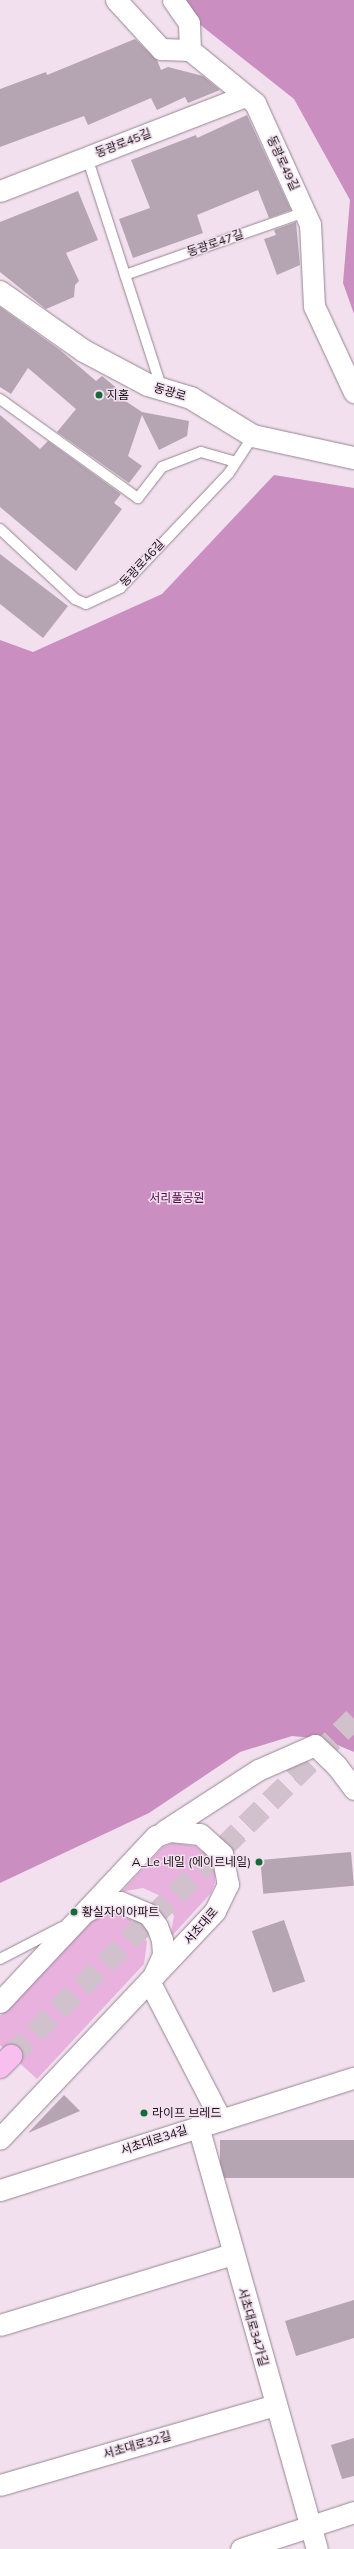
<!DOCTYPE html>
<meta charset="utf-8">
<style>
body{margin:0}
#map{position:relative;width:354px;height:2549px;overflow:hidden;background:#f2e0ee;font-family:Mulish,"Noto Sans KR",sans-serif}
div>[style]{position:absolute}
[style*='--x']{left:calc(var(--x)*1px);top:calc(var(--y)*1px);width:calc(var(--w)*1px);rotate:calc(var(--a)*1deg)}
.green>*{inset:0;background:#e8b1de}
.forest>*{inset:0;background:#cb8ec0}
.building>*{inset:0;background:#b5a4b1;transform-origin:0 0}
.primary-tunnel>*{height:22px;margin-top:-11px;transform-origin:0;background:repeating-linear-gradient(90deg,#d1c1cd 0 22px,transparent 0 33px)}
.roads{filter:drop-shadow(0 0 1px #968592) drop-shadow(0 0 1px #968592)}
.service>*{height:10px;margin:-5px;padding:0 5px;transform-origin:5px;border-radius:5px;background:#fff}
.minor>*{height:21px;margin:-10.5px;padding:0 10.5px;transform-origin:10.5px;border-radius:10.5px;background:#fff}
.tertiary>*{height:22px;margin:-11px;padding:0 11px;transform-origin:11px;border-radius:11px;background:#fff}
.primary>*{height:22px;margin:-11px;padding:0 11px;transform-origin:11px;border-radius:11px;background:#f7beee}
.dots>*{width:11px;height:11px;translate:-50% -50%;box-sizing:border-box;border:2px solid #f2e0ee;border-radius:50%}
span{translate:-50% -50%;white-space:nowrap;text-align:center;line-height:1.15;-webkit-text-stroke:3px #f2e0ee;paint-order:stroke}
.street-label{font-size:12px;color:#171115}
.poi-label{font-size:12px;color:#171115}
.left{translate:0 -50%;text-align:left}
.right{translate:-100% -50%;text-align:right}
.park-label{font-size:12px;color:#52074a}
</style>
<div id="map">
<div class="green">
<i style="clip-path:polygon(173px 1843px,195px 1846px,204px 1853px,215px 1872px,215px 1883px,211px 1893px,170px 1938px,174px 1916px,163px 1897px,143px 1888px,121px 1892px,163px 1847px)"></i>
<i style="clip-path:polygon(105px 1914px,127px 1917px,136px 1923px,147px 1942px,144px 1964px,37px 2079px,0 2045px,0 2016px,95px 1918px)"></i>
</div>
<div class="forest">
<i style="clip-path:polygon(169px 0,354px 0,354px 314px,343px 283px,350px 200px,294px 99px)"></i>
<i style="clip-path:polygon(274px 475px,354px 488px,354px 1752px,323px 1739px,292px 1736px,240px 1752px,149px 1813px,0 1883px,0 640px,33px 652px,162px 594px)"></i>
</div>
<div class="building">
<i style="clip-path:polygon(135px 39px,157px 60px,161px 70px,168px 67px,203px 76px,220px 90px,188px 103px,185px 97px,157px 110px,151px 98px,88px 125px,84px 116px,0 147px,0 89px,46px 72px,47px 75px)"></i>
<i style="clip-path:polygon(247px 115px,291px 210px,269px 218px,258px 190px,197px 215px,203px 233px,133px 258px,119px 219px,150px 208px,131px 160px,196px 135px,197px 138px)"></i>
<i style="clip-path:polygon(78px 191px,98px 240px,66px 253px,79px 281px,75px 285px,74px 297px,46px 309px,0 272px,0 222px)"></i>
<i style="clip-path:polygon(296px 222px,300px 265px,277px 275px,264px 239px,276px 235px,274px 230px)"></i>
<i style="clip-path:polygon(0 307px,60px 350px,96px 381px,102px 376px,124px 394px,121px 398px,142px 412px,189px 421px,187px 436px,159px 450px,142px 415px,128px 456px,142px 466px,129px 483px,57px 432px,76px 409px,28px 368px,11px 394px,0 387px)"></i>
<i style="clip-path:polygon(0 415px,40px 449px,48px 441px,121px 494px,114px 503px,122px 509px,76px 571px,0 507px)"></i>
<i style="clip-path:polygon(0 554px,68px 606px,43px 638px,0 604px)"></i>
<i style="left:351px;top:1852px;width:34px;height:91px;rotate:85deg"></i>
<i style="left:284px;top:1920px;width:65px;height:34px;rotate:71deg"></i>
<i style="clip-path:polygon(64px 2095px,80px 2111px,28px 2133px)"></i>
<i style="left:354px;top:2140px;width:38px;height:134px;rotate:90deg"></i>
<i style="clip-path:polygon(354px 2300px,354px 2338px,296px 2356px,285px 2321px)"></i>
<i style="clip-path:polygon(354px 2438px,354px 2476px,342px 2479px,331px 2445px)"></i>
</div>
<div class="primary-tunnel">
<i style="--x:11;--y:2056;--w:481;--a:-44.5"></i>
</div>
<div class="roads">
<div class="service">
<i style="--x:87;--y:157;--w:244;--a:72.1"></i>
<i style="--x:125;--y:275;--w:191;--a:-19.3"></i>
<i style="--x:0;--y:399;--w:170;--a:35.7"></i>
<i style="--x:138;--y:498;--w:39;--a:-52"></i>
<i style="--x:162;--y:467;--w:42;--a:-21"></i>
<i style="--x:201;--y:452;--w:36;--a:16"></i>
<i style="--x:0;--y:529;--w:103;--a:43"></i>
<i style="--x:75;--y:599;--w:12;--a:24"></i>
<i style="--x:86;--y:604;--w:38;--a:-25"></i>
<i style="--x:120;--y:588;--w:158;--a:-46.5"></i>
<i style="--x:229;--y:473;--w:44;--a:-57"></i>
<i style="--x:0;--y:1959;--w:70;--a:-27.3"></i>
</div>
<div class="minor">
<i style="--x:116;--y:0;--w:67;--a:47.4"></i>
<i style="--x:161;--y:49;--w:29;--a:2"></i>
<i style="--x:190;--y:50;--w:84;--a:39.2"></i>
<i style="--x:255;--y:103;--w:133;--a:65.6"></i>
<i style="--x:310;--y:224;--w:82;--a:87.2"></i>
<i style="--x:314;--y:306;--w:95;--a:65.1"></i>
<i style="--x:173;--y:0;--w:28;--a:55"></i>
<i style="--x:189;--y:23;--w:27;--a:88"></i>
<i style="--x:0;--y:191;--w:263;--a:-21.2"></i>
<i style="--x:164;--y:1831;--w:112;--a:-33"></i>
<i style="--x:258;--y:1770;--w:62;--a:-23.7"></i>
<i style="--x:315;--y:1745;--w:29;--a:44"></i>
<i style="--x:336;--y:1765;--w:30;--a:53"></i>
<i style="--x:87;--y:1911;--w:20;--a:-27"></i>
<i style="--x:105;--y:1902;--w:15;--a:0"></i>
<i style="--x:120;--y:1902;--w:30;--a:23"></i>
<i style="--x:148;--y:1914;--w:15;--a:53"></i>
<i style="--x:157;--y:1926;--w:15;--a:70"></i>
<i style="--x:162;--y:1940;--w:15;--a:86"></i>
<i style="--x:163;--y:1955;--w:31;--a:115"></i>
<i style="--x:150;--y:1983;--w:154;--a:62.6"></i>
<i style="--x:0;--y:2002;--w:228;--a:-46.8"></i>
<i style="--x:156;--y:1836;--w:15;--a:-20"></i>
<i style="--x:170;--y:1831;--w:30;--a:6"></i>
<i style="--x:200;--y:1834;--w:30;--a:42"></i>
<i style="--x:222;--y:1854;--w:31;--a:79"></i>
<i style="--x:228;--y:1884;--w:30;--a:116"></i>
<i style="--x:215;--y:1911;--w:313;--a:133.4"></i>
<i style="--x:198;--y:2126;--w:439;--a:74.3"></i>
<i style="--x:0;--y:2190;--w:371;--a:-17.6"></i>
<i style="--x:0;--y:2325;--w:243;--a:-17"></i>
<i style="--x:0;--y:2485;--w:286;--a:-16.2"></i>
<i style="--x:241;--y:2549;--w:119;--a:-18.1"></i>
</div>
<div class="tertiary">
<i style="--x:0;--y:292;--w:103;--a:35.1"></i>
<i style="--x:84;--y:351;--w:72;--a:28"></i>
<i style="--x:148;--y:385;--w:45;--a:16.8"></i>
<i style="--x:191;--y:398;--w:73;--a:31.5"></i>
<i style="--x:253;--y:436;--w:103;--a:12.3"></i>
</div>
<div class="primary">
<i style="--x:0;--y:2067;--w:16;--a:-45"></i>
</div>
</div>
<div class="dots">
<i style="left:99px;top:395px;background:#166939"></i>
<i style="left:259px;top:1862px;background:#166939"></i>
<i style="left:74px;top:1912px;background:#166939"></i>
<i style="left:144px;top:2113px;background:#166939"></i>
</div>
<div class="street-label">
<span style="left:123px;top:143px;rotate:-21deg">동광로45길</span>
<span style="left:283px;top:163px;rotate:65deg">동광로49길</span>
<span style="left:215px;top:243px;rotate:-19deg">동광로47길</span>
<span style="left:170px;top:392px;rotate:17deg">동광로</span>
<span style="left:142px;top:563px;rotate:-47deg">동광로46길</span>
<span style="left:201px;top:1926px;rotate:-49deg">서초대로</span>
<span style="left:154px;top:2140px;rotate:-18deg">서초대로34길</span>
<span style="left:253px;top:2327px;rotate:74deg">서초대로34가길</span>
<span style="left:137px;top:2445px;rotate:-16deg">서초대로32길</span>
</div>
<div class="poi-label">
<span class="left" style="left:107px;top:395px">지홈</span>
<span class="right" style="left:251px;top:1862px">A_Le 네일 (에이르네일)</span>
<span class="left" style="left:82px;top:1912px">황실자이아파트</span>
<span class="left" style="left:152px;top:2113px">라이프 브레드</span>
</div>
<div class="park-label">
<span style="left:177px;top:1198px">서리풀공원</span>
</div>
</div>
